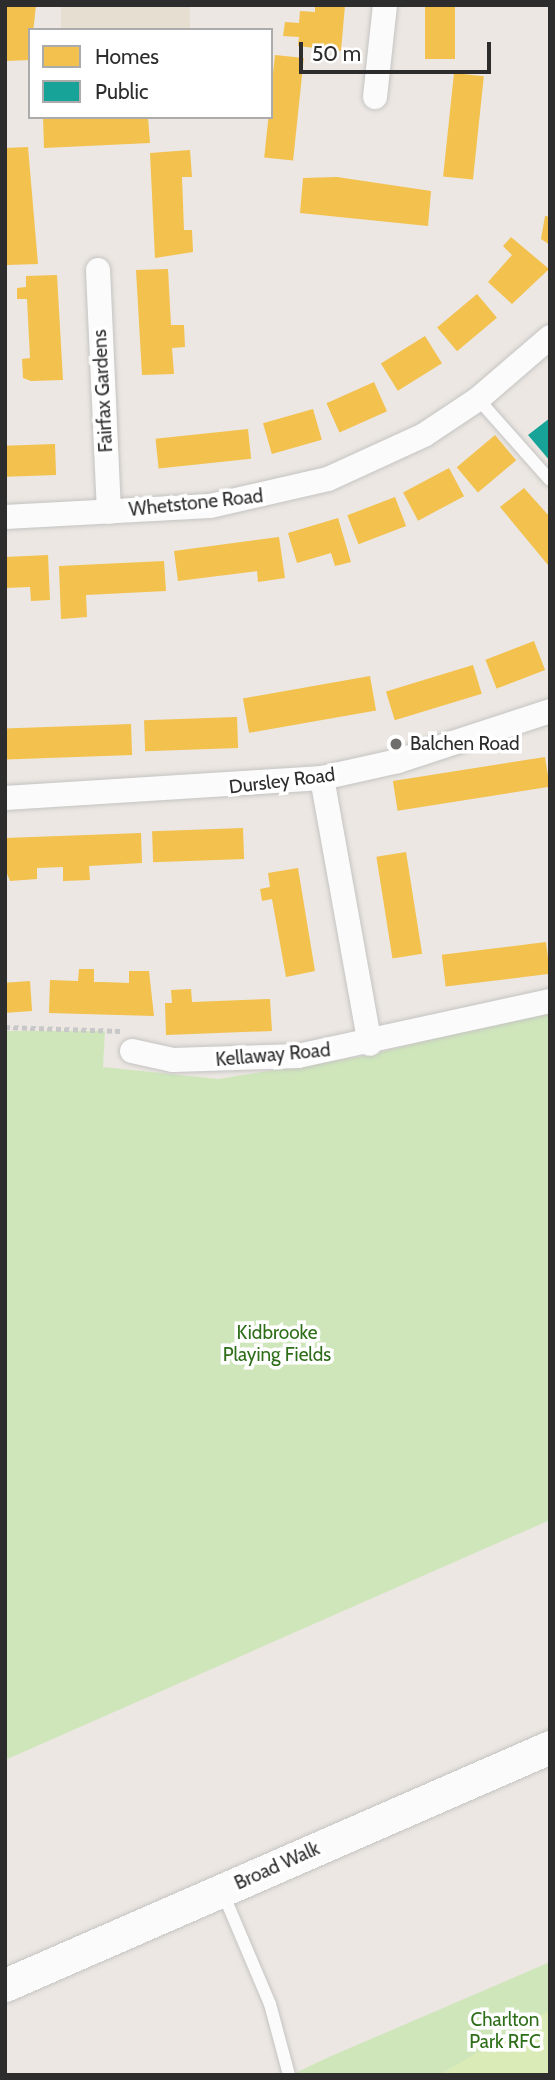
<!DOCTYPE html>
<style>
body{margin:0}
#map{position:relative;width:555px;height:2080px;overflow:hidden;background:#ece7e2;font-family:Cabin,sans-serif}
div>[style]{position:absolute}
[style*='--x']{left:calc(var(--x)*1px);top:calc(var(--y)*1px);width:calc(var(--w)*1px);rotate:calc(var(--a)*1deg)}
.education>*{inset:0;background:#e6ded1;transform-origin:0 0}
.green>*{inset:0;background:#cfe6bb}
.pitch>*{inset:0;background:#daebb8}
.homes>*{inset:0;background:#f2c14e;transform-origin:0 0}
.public>*{inset:0;background:#17a398}
.path>*{height:4.5px;margin-top:-2.25px;transform-origin:0;background:repeating-linear-gradient(90deg,#c8c8c8 0 5px,transparent 0 8.5px)}
.roads{filter:drop-shadow(0 0 2px #c5c4c3) drop-shadow(0 0 2px #c5c4c3)}
.lane>*{height:12px;margin:-6px;padding:0 6px;transform-origin:6px;border-radius:6px;background:#fcfbfb}
.street>*{height:24px;margin:-12px;padding:0 12px;transform-origin:12px;border-radius:12px;background:#fcfbfb}
.secondary>*{height:33px;margin:-16.5px;padding:0 16.5px;transform-origin:16.5px;border-radius:16.5px;background:#fcfbfb}
.dots>*{width:19px;height:19px;translate:-50% -50%;box-sizing:border-box;border:4px solid #fff;border-radius:50%}
span{translate:-50% -50%;white-space:nowrap;text-align:center;line-height:1.15;-webkit-text-stroke:7px #fff;paint-order:stroke}
.street-label{font-size:19px;color:#2d2d2d}
.poi-label{font-size:19px;color:#2d2d2d}
.left{translate:0 -50%;text-align:left}
.park-label{font-size:19px;color:#2e6e19}
.frame{position:absolute;inset:0;border:7px solid #2d2d2d;pointer-events:none}
.legend{position:absolute;left:28px;top:28px;width:245px;height:91px;box-sizing:border-box;background:#fff;border:2px solid #ababab;margin:0;padding:9px 12px;list-style:none;font-size:21px;color:#2d2d2d}
.legend li{display:flex;align-items:center;gap:14px;height:35px}
.legend b{width:35px;border:2px solid #ababab}
.scale{position:absolute;left:299px;top:42px;width:192px;height:32px;box-sizing:border-box;border:4px solid #2d2d2d;border-top:0;padding-left:9px;font-size:21px;line-height:24px;white-space:nowrap;color:#2d2d2d;-webkit-text-stroke:5px #fff;paint-order:stroke}
</style>
<div id="map">
<div class="education">
<i style="left:61px;top:5px;width:129px;height:25px"></i>
</div>
<div class="green">
<i style="clip-path:polygon(550px 1009px,550px 1520px,5px 1760px,5px 1031px,105px 1031px,103px 1067px,218px 1079px,365px 1056px)"></i>
<i style="clip-path:polygon(550px 1962px,550px 2075px,291px 2075px,329px 2057px)"></i>
</div>
<div class="pitch">
<i style="clip-path:polygon(550px 2010px,550px 2075px,439px 2075px)"></i>
</div>
<div class="homes">
<i style="clip-path:polygon(5px 5px,36px 5px,30px 60px,6px 61px)"></i>
<i style="clip-path:polygon(315px 5px,345px 5px,341px 51px,298px 46px,299px 37px,283px 36px,285px 22px,299px 23px,300px 11px,315px 12px)"></i>
<i style="left:425px;top:5px;width:30px;height:54px"></i>
<i style="left:275px;top:55px;width:29px;height:103px;rotate:6deg"></i>
<i style="left:454px;top:73px;width:30px;height:104px;rotate:6deg"></i>
<i style="clip-path:polygon(43px 117px,148px 117px,150px 143px,44px 148px)"></i>
<i style="clip-path:polygon(28px 147px,38px 264px,7px 265px,5px 148px)"></i>
<i style="clip-path:polygon(190px 150px,192px 177px,182px 177px,184px 230px,192px 230px,193px 252px,155px 258px,150px 153px)"></i>
<i style="clip-path:polygon(337px 177px,431px 191px,428px 226px,300px 213px,303px 178px)"></i>
<i style="clip-path:polygon(545px 216px,550px 217px,550px 245px,541px 239px)"></i>
<i style="clip-path:polygon(511px 237px,549px 269px,512px 304px,488px 282px,512px 255px,503px 246px)"></i>
<i style="clip-path:polygon(168px 269px,171px 325px,184px 325px,185px 347px,172px 348px,174px 374px,142px 375px,136px 270px)"></i>
<i style="clip-path:polygon(57px 275px,63px 380px,31px 381px,23px 378px,22px 359px,30px 358px,27px 299px,17px 299px,17px 288px,26px 287px,26px 276px)"></i>
<i style="left:477px;top:294px;width:31px;height:52px;rotate:50deg"></i>
<i style="left:425px;top:336px;width:32px;height:52px;rotate:58deg"></i>
<i style="left:374px;top:382px;width:32px;height:52px;rotate:66deg"></i>
<i style="left:313px;top:409px;width:32px;height:52px;rotate:74deg"></i>
<i style="left:248px;top:429px;width:30px;height:93px;rotate:84deg"></i>
<i style="left:495px;top:435px;width:33px;height:50px;rotate:50deg"></i>
<i style="left:55px;top:444px;width:31px;height:50px;rotate:88deg"></i>
<i style="left:449px;top:468px;width:32px;height:52px;rotate:62deg"></i>
<i style="clip-path:polygon(524px 488px,549px 516px,548px 565px,500px 507px)"></i>
<i style="left:395px;top:497px;width:31px;height:51px;rotate:69deg"></i>
<i style="clip-path:polygon(338px 518px,351px 562px,335px 566px,331px 553px,297px 563px,288px 533px)"></i>
<i style="clip-path:polygon(279px 537px,285px 578px,258px 582px,257px 571px,178px 581px,174px 551px)"></i>
<i style="clip-path:polygon(48px 555px,50px 600px,31px 601px,30px 587px,5px 588px,5px 557px)"></i>
<i style="clip-path:polygon(164px 561px,166px 591px,86px 595px,87px 617px,61px 619px,59px 566px)"></i>
<i style="left:534px;top:641px;width:31px;height:52px;rotate:69deg"></i>
<i style="left:473px;top:665px;width:30px;height:91px;rotate:73deg"></i>
<i style="left:370px;top:676px;width:35px;height:129px;rotate:80deg"></i>
<i style="left:237px;top:717px;width:31px;height:93px;rotate:88deg"></i>
<i style="left:131px;top:724px;width:31px;height:126px;rotate:88deg"></i>
<i style="left:545px;top:757px;width:30px;height:154px;rotate:81deg"></i>
<i style="left:243px;top:828px;width:31px;height:91px;rotate:88deg"></i>
<i style="clip-path:polygon(141px 833px,142px 863px,89px 866px,90px 880px,63px 881px,63px 867px,37px 868px,37px 879px,10px 881px,5px 869px,5px 838px)"></i>
<i style="left:406px;top:852px;width:103px;height:30px;rotate:81deg"></i>
<i style="clip-path:polygon(298px 868px,315px 971px,286px 977px,272px 899px,262px 901px,260px 889px,270px 887px,268px 873px)"></i>
<i style="left:546px;top:942px;width:32px;height:105px;rotate:83deg"></i>
<i style="clip-path:polygon(79px 969px,94px 969px,94px 982px,103px 982px,129px 983px,129px 971px,149px 971px,154px 1016px,49px 1013px,50px 980px,78px 981px)"></i>
<i style="left:30px;top:981px;width:30px;height:25px;rotate:86deg"></i>
<i style="clip-path:polygon(191px 989px,192px 1002px,270px 999px,272px 1031px,166px 1035px,165px 1003px,172px 1003px,171px 990px)"></i>
</div>
<div class="public">
<i style="clip-path:polygon(550px 418px,550px 461px,528px 435px)"></i>
</div>
<div class="path">
<i style="--x:5;--y:1027;--w:116;--a:2"></i>
</div>
<div class="roads">
<div class="lane">
<i style="--x:478;--y:399;--w:108;--a:48.4"></i>
<i style="--x:222;--y:1891;--w:123;--a:67"></i>
<i style="--x:270;--y:2004;--w:73;--a:75"></i>
</div>
<div class="street">
<i style="--x:375;--y:97;--w:93;--a:-83.8"></i>
<i style="--x:98;--y:270;--w:242;--a:87.4"></i>
<i style="--x:5;--y:517;--w:205;--a:-3.1"></i>
<i style="--x:210;--y:506;--w:121;--a:-12.9"></i>
<i style="--x:328;--y:479;--w:106;--a:-24.6"></i>
<i style="--x:424;--y:435;--w:65;--a:-33.7"></i>
<i style="--x:478;--y:399;--w:95;--a:-40.7"></i>
<i style="--x:322;--y:778;--w:270;--a:79.8"></i>
<i style="--x:5;--y:798;--w:318;--a:-3.6"></i>
<i style="--x:322;--y:778;--w:78;--a:-12.6"></i>
<i style="--x:398;--y:761;--w:160;--a:-18.2"></i>
<i style="--x:132;--y:1051;--w:42;--a:12.4"></i>
<i style="--x:173;--y:1060;--w:125;--a:-1.8"></i>
<i style="--x:298;--y:1056;--w:258;--a:-12.3"></i>
</div>
<div class="secondary">
<i style="--x:5;--y:1985;--w:595;--a:-23.59"></i>
</div>
</div>
<div class="dots">
<i style="left:396px;top:744px;background:#706e6c"></i>
</div>
<div class="street-label">
<span style="left:103px;top:391px;rotate:-93deg">Fairfax Gardens</span>
<span style="left:196px;top:503px;rotate:-6deg">Whetstone Road</span>
<span style="left:282px;top:781px;rotate:-7deg">Dursley Road</span>
<span style="left:273px;top:1055px;rotate:-5deg">Kellaway Road</span>
<span style="left:277px;top:1866px;rotate:-24deg">Broad Walk</span>
</div>
<div class="poi-label">
<span class="left" style="left:410px;top:744px">Balchen Road</span>
</div>
<div class="park-label">
<span style="left:277px;top:1344px">Kidbrooke<br>Playing Fields</span>
<span style="left:505px;top:2031px">Charlton<br>Park RFC</span>
</div>
<div class="frame"></div>
<ul class="legend">
<li><b style="height:19px;background:#f2c14e"></b>Homes</li>
<li><b style="height:19px;background:#17a398"></b>Public</li>
</ul>
<div class="scale">50 m</div>
</div>
